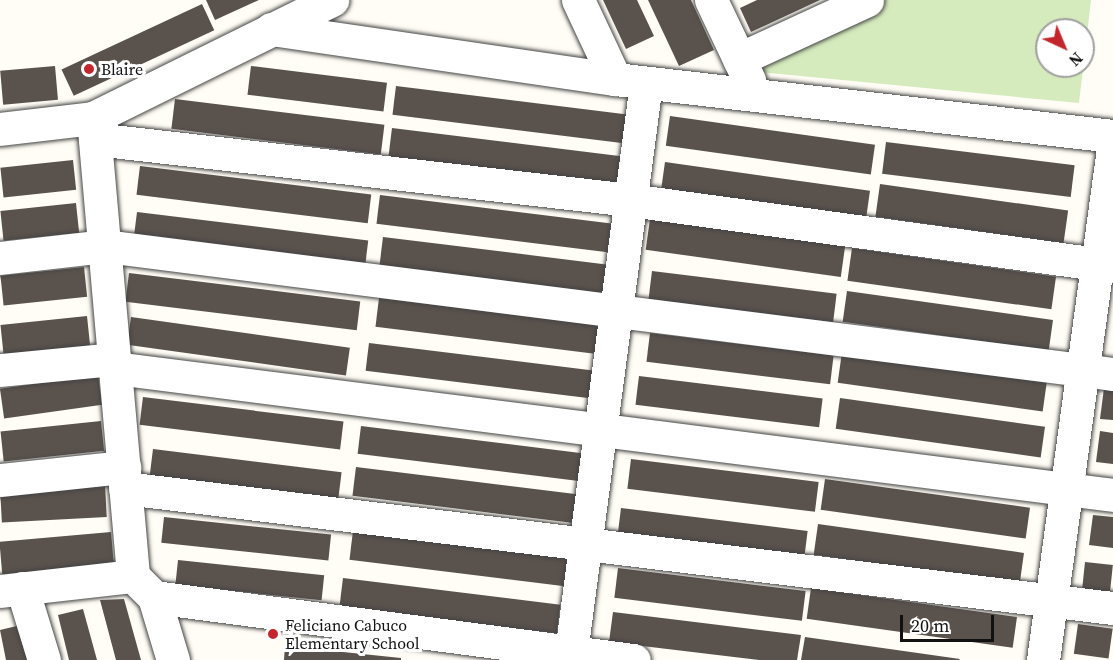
<!DOCTYPE html>
<style>
body{margin:0}
#map{position:relative;width:1113px;height:660px;overflow:hidden;background:#fffdf5;font-family:"Source Serif 4",serif}
div>[style]{position:absolute}
[style*='--x']{left:calc(var(--x)*1px);top:calc(var(--y)*1px);width:calc(var(--w)*1px);rotate:calc(var(--a)*1deg)}
.green>*{inset:0;background:#d5ebbd}
.building>*{inset:0;background:#5a524d;transform-origin:0 0}
.roads{filter:drop-shadow(0 0 2px #444) drop-shadow(0 0 2px #444)}
.minor>*{height:33px;margin:-16.5px;padding:0 16.5px;transform-origin:16.5px;border-radius:16.5px;background:#fff}
.dots>*{width:16px;height:16px;translate:-50% -50%;box-sizing:border-box;border:3px solid #fff;border-radius:50%}
span{translate:-50% -50%;white-space:nowrap;text-align:center;line-height:1.15;-webkit-text-stroke:6px #fff;paint-order:stroke}
.poi-label{font-size:16px;color:#111}
.left{translate:0 -50%;text-align:left}
.north{position:absolute;left:1035px;top:18px;width:60px;height:60px;box-sizing:border-box;background:#fff;border:2px solid #a0a0a0;border-radius:50%;rotate:136deg;font-size:16px;font-weight:700;line-height:24px;text-align:center;color:#111}
.north::after{content:'';display:block;margin:auto;width:21px;height:27px;background:#c4262e;clip-path:polygon(50% 0,100% 100%,50% 72%,0 100%)}
.scale{position:absolute;left:900px;top:615px;width:94px;height:27px;box-sizing:border-box;border:3px solid #111;border-top:0;padding-left:8px;font-size:18px;line-height:21px;white-space:nowrap;color:#111;-webkit-text-stroke:4px #fff;paint-order:stroke}
</style>
<div id="map">
<div class="green">
<i style="clip-path:polygon(evenodd,883px 0,1091px 0,1079px 103px,760px 72px,755px 58px,883px 0,1047px 30px,1083px 30px,1083px 66px,1047px 66px,1047px 30px)"></i>
</div>
<div class="building">
<i style="clip-path:polygon(206px 0,259px 0,215px 20px)"></i>
<i style="clip-path:polygon(603px 0,637px 0,654px 36px,626px 49px)"></i>
<i style="clip-path:polygon(648px 0,691px 0,714px 50px,679px 66px)"></i>
<i style="clip-path:polygon(757px 0,820px 0,751px 32px,740px 8px)"></i>
<i style="left:202px;top:4px;width:29px;height:155px;rotate:65deg"></i>
<i style="left:55px;top:66px;width:34px;height:55px;rotate:85deg"></i>
<i style="left:251px;top:66px;width:137px;height:29px;rotate:7deg"></i>
<i style="left:396px;top:86px;width:233px;height:29px;rotate:7deg"></i>
<i style="left:175px;top:99px;width:211px;height:30px;rotate:7deg"></i>
<i style="left:670px;top:116px;width:207px;height:30px;rotate:8deg"></i>
<i style="left:392px;top:128px;width:233px;height:29px;rotate:7deg"></i>
<i style="left:886px;top:142px;width:190px;height:32px;rotate:7deg"></i>
<i style="left:73px;top:160px;width:30px;height:73px;rotate:84deg"></i>
<i style="left:665px;top:162px;width:207px;height:31px;rotate:8deg"></i>
<i style="left:140px;top:166px;width:233px;height:29px;rotate:7deg"></i>
<i style="left:880px;top:184px;width:190px;height:33px;rotate:8deg"></i>
<i style="left:380px;top:195px;width:233px;height:29px;rotate:7deg"></i>
<i style="left:76px;top:203px;width:30px;height:76px;rotate:84deg"></i>
<i style="left:137px;top:212px;width:233px;height:29px;rotate:7deg"></i>
<i style="left:650px;top:219px;width:197px;height:31px;rotate:8deg"></i>
<i style="left:383px;top:237px;width:233px;height:29px;rotate:7deg"></i>
<i style="left:852px;top:248px;width:206px;height:33px;rotate:8deg"></i>
<i style="left:84px;top:267px;width:30px;height:84px;rotate:84deg"></i>
<i style="left:652px;top:271px;width:186px;height:29px;rotate:7deg"></i>
<i style="left:129px;top:273px;width:233px;height:29px;rotate:7deg"></i>
<i style="left:847px;top:291px;width:208px;height:31px;rotate:8deg"></i>
<i style="left:379px;top:298px;width:233px;height:29px;rotate:7deg"></i>
<i style="left:87px;top:316px;width:30px;height:87px;rotate:84deg"></i>
<i style="left:131px;top:317px;width:221px;height:28px;rotate:8deg"></i>
<i style="left:650px;top:333px;width:185px;height:29px;rotate:7deg"></i>
<i style="left:369px;top:343px;width:232px;height:28px;rotate:7deg"></i>
<i style="left:842px;top:352px;width:207px;height:31px;rotate:8deg"></i>
<i style="left:98px;top:375px;width:30px;height:99px;rotate:82deg"></i>
<i style="left:639px;top:376px;width:185px;height:29px;rotate:7deg"></i>
<i style="clip-path:polygon(1104px 388px,1113px 390px,1113px 420px,1100px 419px)"></i>
<i style="left:143px;top:397px;width:202px;height:28px;rotate:7deg"></i>
<i style="left:840px;top:398px;width:207px;height:31px;rotate:8deg"></i>
<i style="left:101px;top:421px;width:30px;height:101px;rotate:84deg"></i>
<i style="left:361px;top:426px;width:233px;height:28px;rotate:7deg"></i>
<i style="clip-path:polygon(1100px 431px,1113px 433px,1113px 464px,1096px 462px)"></i>
<i style="left:153px;top:449px;width:190px;height:28px;rotate:7deg"></i>
<i style="left:631px;top:459px;width:189px;height:30px;rotate:7deg"></i>
<i style="left:356px;top:467px;width:233px;height:29px;rotate:7deg"></i>
<i style="left:825px;top:479px;width:207px;height:31px;rotate:8deg"></i>
<i style="left:105px;top:484px;width:33px;height:105px;rotate:87deg"></i>
<i style="left:621px;top:508px;width:188px;height:29px;rotate:7deg"></i>
<i style="clip-path:polygon(1093px 515px,1113px 517px,1113px 548px,1089px 545px)"></i>
<i style="left:164px;top:517px;width:168px;height:26px;rotate:6deg"></i>
<i style="left:818px;top:524px;width:208px;height:31px;rotate:8deg"></i>
<i style="left:353px;top:531px;width:227px;height:29px;rotate:7deg"></i>
<i style="left:111px;top:532px;width:34px;height:112px;rotate:85deg"></i>
<i style="left:178px;top:560px;width:147px;height:25px;rotate:6deg"></i>
<i style="left:1085px;top:562px;width:28px;height:30px;rotate:6deg"></i>
<i style="left:618px;top:568px;width:189px;height:30px;rotate:7deg"></i>
<i style="left:343px;top:578px;width:219px;height:29px;rotate:7deg"></i>
<i style="left:811px;top:588px;width:208px;height:31px;rotate:8deg"></i>
<i style="clip-path:polygon(124px 599px,141px 660px,116px 660px,100px 600px)"></i>
<i style="clip-path:polygon(83px 609px,97px 660px,69px 660px,58px 615px)"></i>
<i style="clip-path:polygon(613px 612px,801px 635px,797px 660px,759px 660px,609px 642px)"></i>
<i style="clip-path:polygon(25px 624px,33px 660px,6px 660px,0 630px)"></i>
<i style="left:1078px;top:624px;width:35px;height:30px;rotate:8deg"></i>
<i style="clip-path:polygon(805px 637px,960px 659px,959px 660px,801px 660px)"></i>
<i style="clip-path:polygon(285px 646px,401px 658px,401px 660px,284px 660px)"></i>
</div>
<div class="roads">
<div class="minor">
<i style="--x:578;--y:0;--w:87;--a:64.9"></i>
<i style="--x:711;--y:0;--w:89;--a:64.6"></i>
<i style="--x:271;--y:29;--w:348;--a:8.3"></i>
<i style="--x:615;--y:79;--w:501;--a:6.53"></i>
<i style="--x:739;--y:59;--w:141;--a:-24.7"></i>
<i style="--x:93;--y:118;--w:460;--a:85"></i>
<i style="--x:133;--y:576;--w:30;--a:45"></i>
<i style="--x:154;--y:597;--w:66;--a:73.2"></i>
<i style="--x:0;--y:129;--w:94;--a:-6.7"></i>
<i style="--x:93;--y:118;--w:267;--a:-26.3"></i>
<i style="--x:95;--y:139;--w:538;--a:6.5"></i>
<i style="--x:630;--y:200;--w:487;--a:7.8"></i>
<i style="--x:0;--y:258;--w:106;--a:-6.5"></i>
<i style="--x:105;--y:246;--w:1016;--a:7.24"></i>
<i style="--x:115;--y:368;--w:1006;--a:7.25"></i>
<i style="--x:0;--y:370;--w:115;--a:-5.5"></i>
<i style="--x:0;--y:480;--w:125;--a:-6"></i>
<i style="--x:125;--y:488;--w:995;--a:6.93"></i>
<i style="--x:22;--y:588;--w:75;--a:73"></i>
<i style="--x:0;--y:591;--w:134;--a:-6.4"></i>
<i style="--x:154;--y:597;--w:484;--a:7.5"></i>
<i style="--x:570;--y:660;--w:582;--a:-82.5"></i>
<i style="--x:1043;--y:660;--w:517;--a:-82.21"></i>
</div>
</div>
<div class="dots">
<i style="left:89px;top:69px;background:#c4262e"></i>
<i style="left:273px;top:634px;background:#c4262e"></i>
</div>
<div class="poi-label">
<span class="left" style="left:101px;top:69px">Blaire</span>
<span class="left" style="left:285px;top:634px">Feliciano Cabuco<br>Elementary School</span>
</div>
<div class="north">N</div>
<div class="scale">20 m</div>
</div>
